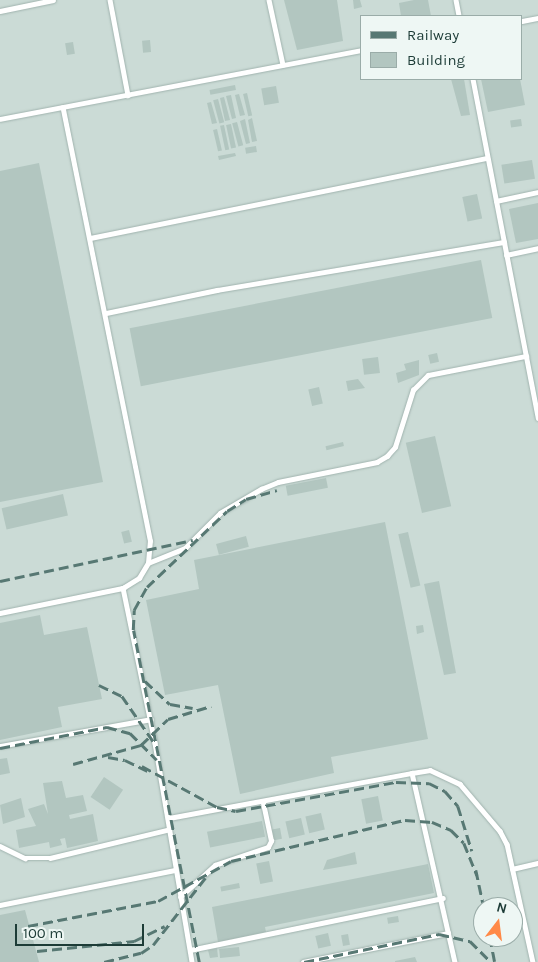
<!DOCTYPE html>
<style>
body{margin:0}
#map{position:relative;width:538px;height:962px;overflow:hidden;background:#ddebe6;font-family:Karla,sans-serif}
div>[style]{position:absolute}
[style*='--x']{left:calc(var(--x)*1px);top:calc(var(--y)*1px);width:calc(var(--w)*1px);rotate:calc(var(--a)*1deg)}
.built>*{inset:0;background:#cbdbd6}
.building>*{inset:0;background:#b2c6c0;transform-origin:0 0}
.roads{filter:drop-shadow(0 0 1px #a0b3ae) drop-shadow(0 0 1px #a0b3ae)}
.lane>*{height:4.5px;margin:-2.25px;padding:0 2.25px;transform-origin:2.25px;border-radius:2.25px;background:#fff}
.rail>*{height:2.5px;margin-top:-1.25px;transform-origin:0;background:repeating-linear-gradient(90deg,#577873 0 10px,transparent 0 15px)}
span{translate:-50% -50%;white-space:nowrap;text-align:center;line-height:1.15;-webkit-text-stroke:4px #eef7f4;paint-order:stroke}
.legend{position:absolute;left:360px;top:15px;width:162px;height:65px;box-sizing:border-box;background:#eef7f4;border:1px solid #9aaca8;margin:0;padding:6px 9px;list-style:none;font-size:15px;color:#1d3c37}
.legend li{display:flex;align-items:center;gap:10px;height:25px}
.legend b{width:25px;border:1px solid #9aaca8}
.north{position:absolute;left:473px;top:897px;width:50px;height:50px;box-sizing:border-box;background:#eef7f4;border:1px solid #9aaca8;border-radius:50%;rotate:15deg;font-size:14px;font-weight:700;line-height:20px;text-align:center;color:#1d3c37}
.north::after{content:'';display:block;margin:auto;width:18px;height:22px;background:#ff8947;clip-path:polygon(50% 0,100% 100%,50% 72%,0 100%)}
.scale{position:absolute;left:15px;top:924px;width:129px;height:22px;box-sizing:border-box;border:2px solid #1d3c37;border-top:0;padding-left:6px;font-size:15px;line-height:18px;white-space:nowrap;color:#1d3c37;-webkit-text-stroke:4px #eef7f4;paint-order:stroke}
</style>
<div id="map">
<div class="built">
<i style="clip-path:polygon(evenodd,0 0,538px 0,538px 962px,0 962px,0 0,362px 16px,522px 16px,522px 79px,362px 79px,362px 16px,0 0,483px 907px,513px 907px,513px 937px,483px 937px,483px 907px)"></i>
</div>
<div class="building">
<i style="clip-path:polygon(284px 0,337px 0,343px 41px,297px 50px)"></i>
<i style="clip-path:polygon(353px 0,360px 0,362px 7px,354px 9px)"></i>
<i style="clip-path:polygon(414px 0,428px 0,431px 16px,401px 16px,399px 3px)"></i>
<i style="left:150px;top:40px;width:12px;height:8px;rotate:85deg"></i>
<i style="left:73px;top:42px;width:12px;height:8px;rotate:81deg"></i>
<i style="clip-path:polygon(451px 79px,464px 79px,470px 115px,461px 116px)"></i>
<i style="clip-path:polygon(481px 79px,520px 79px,525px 105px,488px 112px)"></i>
<i style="left:235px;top:85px;width:5px;height:26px;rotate:79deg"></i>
<i style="left:276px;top:86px;width:17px;height:15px;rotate:80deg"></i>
<i style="left:247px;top:93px;width:23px;height:4px;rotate:77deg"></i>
<i style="clip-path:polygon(239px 94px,245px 115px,240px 116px,235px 95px)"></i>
<i style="clip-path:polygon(231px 95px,236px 118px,232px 119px,226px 96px)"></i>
<i style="clip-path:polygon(224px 97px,230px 120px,225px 121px,220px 98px)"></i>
<i style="left:218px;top:99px;width:24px;height:5px;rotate:75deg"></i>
<i style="clip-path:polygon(211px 102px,217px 123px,212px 124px,207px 103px)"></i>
<i style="clip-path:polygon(252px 118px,257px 141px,252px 142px,248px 120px)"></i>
<i style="clip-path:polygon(245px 119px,250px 143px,246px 144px,240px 121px)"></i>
<i style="left:521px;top:119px;width:7px;height:11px;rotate:82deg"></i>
<i style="left:237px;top:122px;width:24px;height:5px;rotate:75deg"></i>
<i style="left:231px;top:124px;width:24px;height:5px;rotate:78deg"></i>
<i style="left:224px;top:125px;width:25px;height:4px;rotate:78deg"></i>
<i style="left:217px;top:129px;width:22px;height:4px;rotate:77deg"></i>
<i style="left:256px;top:146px;width:6px;height:11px;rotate:81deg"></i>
<i style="clip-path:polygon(235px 153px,236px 156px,219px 160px,218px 156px)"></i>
<i style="left:532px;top:160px;width:19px;height:31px;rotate:81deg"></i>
<i style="clip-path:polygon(39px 163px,103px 482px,0 502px,0 171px)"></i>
<i style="left:477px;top:194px;width:25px;height:15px;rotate:78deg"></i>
<i style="clip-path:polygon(538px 203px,538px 239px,516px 243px,509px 209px)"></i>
<i style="left:481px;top:260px;width:59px;height:358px;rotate:79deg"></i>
<i style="left:437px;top:353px;width:9px;height:9px;rotate:77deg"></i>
<i style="left:378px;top:357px;width:16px;height:16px;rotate:83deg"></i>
<i style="clip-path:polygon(419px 360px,419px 375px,398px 383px,396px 373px,406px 370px,404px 364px)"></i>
<i style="clip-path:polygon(358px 379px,365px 388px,348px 391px,346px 381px)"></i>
<i style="left:319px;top:387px;width:17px;height:11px;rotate:77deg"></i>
<i style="left:435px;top:436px;width:72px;height:30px;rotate:77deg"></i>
<i style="left:343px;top:442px;width:4px;height:18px;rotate:76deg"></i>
<i style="left:326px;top:478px;width:10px;height:41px;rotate:79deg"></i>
<i style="left:63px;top:494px;width:22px;height:63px;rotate:77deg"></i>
<i style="clip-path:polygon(385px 522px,428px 739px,331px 757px,334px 773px,240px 794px,218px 685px,165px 695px,146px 600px,199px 589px,194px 560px)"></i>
<i style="left:129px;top:530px;width:12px;height:8px;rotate:76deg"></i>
<i style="left:408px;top:532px;width:55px;height:10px;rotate:77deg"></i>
<i style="left:246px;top:536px;width:11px;height:31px;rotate:75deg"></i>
<i style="clip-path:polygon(439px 581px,456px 673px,444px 675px,424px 584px)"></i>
<i style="clip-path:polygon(40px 615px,44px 635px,87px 627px,102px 699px,58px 707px,62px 727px,0 740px,0 623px)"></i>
<i style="clip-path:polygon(423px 625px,424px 632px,417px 634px,416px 626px)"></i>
<i style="clip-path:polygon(7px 758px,10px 773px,0 775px,0 759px)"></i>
<i style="left:104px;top:777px;width:23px;height:24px;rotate:34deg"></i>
<i style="clip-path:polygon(62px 781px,66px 798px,83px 795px,87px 811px,69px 815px,70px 819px,93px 814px,98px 841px,67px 848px,65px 838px,60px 839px,62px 845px,50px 848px,49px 842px,19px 848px,16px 830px,36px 826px,28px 809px,44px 804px,48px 814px,43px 783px)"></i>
<i style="left:378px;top:796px;width:25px;height:17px;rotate:79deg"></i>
<i style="clip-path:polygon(21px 798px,25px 817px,3px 824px,0 805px)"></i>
<i style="left:321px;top:813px;width:17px;height:16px;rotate:77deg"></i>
<i style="left:301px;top:818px;width:17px;height:16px;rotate:77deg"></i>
<i style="left:262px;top:821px;width:16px;height:56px;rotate:79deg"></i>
<i style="left:280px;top:828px;width:11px;height:8px;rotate:80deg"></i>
<i style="clip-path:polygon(355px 852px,357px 864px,323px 870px,327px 860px)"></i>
<i style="left:269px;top:861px;width:21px;height:13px;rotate:79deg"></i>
<i style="clip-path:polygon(428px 864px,434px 893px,265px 927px,266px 932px,218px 942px,212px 907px)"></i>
<i style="left:239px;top:883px;width:5px;height:19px;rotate:79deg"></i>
<i style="clip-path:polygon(25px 910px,39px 962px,0 962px,0 915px)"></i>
<i style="left:398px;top:916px;width:6px;height:11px;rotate:81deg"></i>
<i style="left:328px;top:933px;width:13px;height:13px;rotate:77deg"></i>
<i style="left:348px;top:934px;width:11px;height:7px;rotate:80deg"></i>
<i style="left:239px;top:947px;width:9px;height:20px;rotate:84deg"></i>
<i style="clip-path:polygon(217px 948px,218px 957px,210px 958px,208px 950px)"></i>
<i style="clip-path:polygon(415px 957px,417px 962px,395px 962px,395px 961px)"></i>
</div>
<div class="roads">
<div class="lane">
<i style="--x:110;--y:0;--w:97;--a:79.3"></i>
<i style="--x:269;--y:0;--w:66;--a:77.8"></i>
<i style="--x:456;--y:0;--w:16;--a:79"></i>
<i style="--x:0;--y:11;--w:54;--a:-11.7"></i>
<i style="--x:522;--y:21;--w:16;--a:-11"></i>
<i style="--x:473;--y:79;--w:345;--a:79.1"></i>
<i style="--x:0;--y:119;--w:369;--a:-10.8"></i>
<i style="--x:496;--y:201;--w:43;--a:-12.1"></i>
<i style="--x:90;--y:238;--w:405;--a:-11.4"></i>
<i style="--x:506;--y:255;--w:33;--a:-12"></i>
<i style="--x:106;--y:313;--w:113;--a:-11.7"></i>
<i style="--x:217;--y:290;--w:291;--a:-9.5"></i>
<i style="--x:148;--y:563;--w:40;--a:-22"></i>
<i style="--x:185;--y:548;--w:49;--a:-45"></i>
<i style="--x:220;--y:513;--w:48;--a:-30.3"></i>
<i style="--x:261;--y:489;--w:18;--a:-22"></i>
<i style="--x:278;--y:482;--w:101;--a:-11.4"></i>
<i style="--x:377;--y:462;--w:12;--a:-31"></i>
<i style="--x:387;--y:456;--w:12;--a:-48"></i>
<i style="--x:395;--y:447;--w:60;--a:-72.5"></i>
<i style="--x:413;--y:390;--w:21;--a:-45"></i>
<i style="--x:428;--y:375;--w:100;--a:-11"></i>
<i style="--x:123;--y:588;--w:158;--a:78.3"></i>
<i style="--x:155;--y:743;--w:222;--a:80.4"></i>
<i style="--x:0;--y:613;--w:126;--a:-11.5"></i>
<i style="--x:123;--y:588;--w:19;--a:-32"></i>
<i style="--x:139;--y:578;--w:17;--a:-59"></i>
<i style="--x:148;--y:563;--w:22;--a:-85"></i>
<i style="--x:150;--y:541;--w:442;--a:-101.4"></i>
<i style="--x:0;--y:746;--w:153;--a:-10.1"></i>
<i style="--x:412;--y:773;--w:18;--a:-9"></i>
<i style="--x:430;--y:770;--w:33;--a:25"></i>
<i style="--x:460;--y:784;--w:62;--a:49.6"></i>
<i style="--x:500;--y:831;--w:15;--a:62"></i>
<i style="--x:507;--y:844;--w:121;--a:77.6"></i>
<i style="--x:169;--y:818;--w:247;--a:-10.5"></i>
<i style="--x:412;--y:773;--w:194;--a:77.2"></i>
<i style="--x:0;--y:846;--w:28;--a:26"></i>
<i style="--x:25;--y:858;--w:25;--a:0"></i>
<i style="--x:50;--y:858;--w:120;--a:-13.5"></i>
<i style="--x:512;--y:869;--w:27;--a:-13"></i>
<i style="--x:180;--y:897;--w:47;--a:-42.4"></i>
<i style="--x:215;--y:865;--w:56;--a:-18.8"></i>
<i style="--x:268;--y:847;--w:7;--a:-63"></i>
<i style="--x:271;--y:841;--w:40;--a:-102"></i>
<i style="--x:0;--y:905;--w:178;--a:-11.3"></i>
<i style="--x:190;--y:950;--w:258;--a:-11.6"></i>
<i style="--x:303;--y:962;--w:148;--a:-11.3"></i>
</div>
</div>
<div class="rail">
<i style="--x:0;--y:581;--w:197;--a:-12"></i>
<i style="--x:145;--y:681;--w:34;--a:43"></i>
<i style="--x:170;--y:704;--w:23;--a:10"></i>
<i style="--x:99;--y:685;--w:25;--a:26"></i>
<i style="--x:122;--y:696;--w:55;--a:55.4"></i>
<i style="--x:0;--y:748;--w:109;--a:-11.1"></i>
<i style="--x:107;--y:727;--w:24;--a:15"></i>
<i style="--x:130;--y:733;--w:38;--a:45"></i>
<i style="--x:108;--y:757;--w:17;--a:10"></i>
<i style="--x:125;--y:760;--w:25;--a:26"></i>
<i style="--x:73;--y:764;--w:71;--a:-15.6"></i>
<i style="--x:141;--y:745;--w:37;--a:-44"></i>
<i style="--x:168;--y:719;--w:45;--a:-16.8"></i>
<i style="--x:142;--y:766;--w:85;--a:28.7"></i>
<i style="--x:217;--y:807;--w:19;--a:12"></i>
<i style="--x:236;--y:811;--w:163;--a:-10.3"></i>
<i style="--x:396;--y:782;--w:33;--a:2"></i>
<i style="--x:429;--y:783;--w:18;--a:27"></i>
<i style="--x:445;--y:791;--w:20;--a:49"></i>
<i style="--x:458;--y:806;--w:47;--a:72.7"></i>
<i style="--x:476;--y:870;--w:38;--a:78"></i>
<i style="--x:28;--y:926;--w:132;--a:-10.9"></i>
<i style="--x:158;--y:901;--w:83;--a:-28.7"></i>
<i style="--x:231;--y:861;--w:179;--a:-13.3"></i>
<i style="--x:405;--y:820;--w:27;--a:4"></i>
<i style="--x:432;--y:822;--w:21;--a:23"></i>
<i style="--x:451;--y:830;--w:18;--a:45"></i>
<i style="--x:464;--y:843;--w:35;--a:68"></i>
<i style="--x:490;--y:937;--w:25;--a:79"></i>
<i style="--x:37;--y:951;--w:98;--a:-5.9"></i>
<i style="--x:134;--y:941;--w:34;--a:-26"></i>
<i style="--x:104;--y:962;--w:38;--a:-14"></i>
<i style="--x:141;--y:953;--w:14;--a:-34"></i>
<i style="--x:153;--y:945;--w:85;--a:-52.2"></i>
<i style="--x:199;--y:962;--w:338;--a:-101.2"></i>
<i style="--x:133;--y:630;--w:20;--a:-87"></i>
<i style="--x:134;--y:610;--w:26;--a:-61"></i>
<i style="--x:147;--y:587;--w:110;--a:-43.5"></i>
<i style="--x:227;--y:511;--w:22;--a:-32"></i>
<i style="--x:246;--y:499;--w:32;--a:-16"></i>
<i style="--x:304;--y:962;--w:138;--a:-11.7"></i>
<i style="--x:439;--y:934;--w:32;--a:13"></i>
<i style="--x:470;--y:941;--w:30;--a:45"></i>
</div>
<ul class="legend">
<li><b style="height:6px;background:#577873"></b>Railway</li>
<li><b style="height:14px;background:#b2c6c0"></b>Building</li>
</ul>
<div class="north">N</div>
<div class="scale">100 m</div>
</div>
